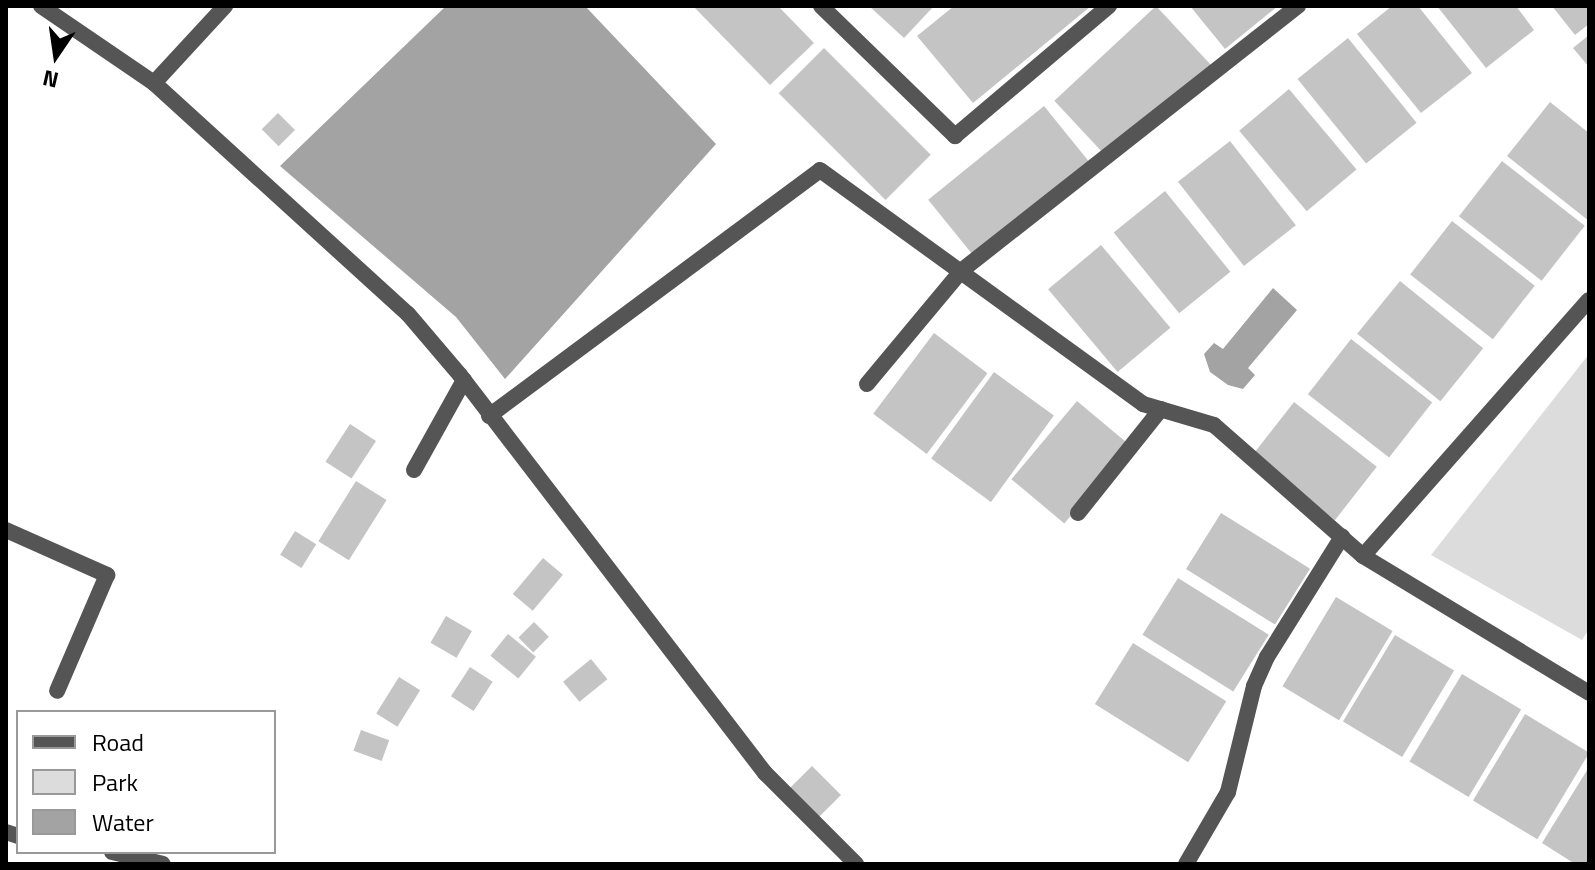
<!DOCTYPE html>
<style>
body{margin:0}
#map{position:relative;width:1595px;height:870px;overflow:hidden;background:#fff;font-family:"Titillium Web",sans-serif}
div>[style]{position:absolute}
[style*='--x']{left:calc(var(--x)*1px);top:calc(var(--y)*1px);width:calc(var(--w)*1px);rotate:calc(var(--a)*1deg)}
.green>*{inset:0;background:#dcdcdc}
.water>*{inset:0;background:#a3a3a3}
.building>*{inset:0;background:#c4c4c4;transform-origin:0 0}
.service>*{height:16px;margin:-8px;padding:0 8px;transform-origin:8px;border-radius:8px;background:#555}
.minor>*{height:16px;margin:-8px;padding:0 8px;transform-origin:8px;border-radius:8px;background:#555}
span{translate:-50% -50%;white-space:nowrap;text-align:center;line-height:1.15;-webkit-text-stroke:6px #fff;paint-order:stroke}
.frame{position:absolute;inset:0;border:8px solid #000;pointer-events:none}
.legend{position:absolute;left:16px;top:710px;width:260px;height:144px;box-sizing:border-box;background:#fff;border:2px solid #999;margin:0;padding:10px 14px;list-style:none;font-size:24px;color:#000}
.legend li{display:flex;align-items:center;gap:16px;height:40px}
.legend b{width:40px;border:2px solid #999}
.north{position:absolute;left:16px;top:16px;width:80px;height:80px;-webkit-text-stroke:6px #fff;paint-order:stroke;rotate:193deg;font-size:22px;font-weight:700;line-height:32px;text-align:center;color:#000}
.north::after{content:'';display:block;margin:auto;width:28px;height:36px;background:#000;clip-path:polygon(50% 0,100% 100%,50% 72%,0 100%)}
</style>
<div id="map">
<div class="green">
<i style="clip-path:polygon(1589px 354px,1589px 629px,1582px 640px,1431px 555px)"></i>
</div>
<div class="water">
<i style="clip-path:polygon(446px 6px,585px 6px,716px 144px,505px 379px,456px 317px,280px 166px)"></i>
<i style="clip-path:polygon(1273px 288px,1297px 310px,1248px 368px,1255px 375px,1243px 389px,1228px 385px,1210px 372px,1204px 354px,1214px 343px,1223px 349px)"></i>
</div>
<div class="building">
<i style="clip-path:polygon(693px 6px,778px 6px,814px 43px,770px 85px)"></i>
<i style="clip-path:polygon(869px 6px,934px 6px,904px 38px)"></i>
<i style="clip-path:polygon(954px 6px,1091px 6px,973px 103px,917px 36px)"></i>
<i style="left:1156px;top:6px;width:81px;height:139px;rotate:47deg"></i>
<i style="clip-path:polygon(1190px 6px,1278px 6px,1225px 49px)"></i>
<i style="clip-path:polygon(1392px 6px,1418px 6px,1472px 73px,1421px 113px,1357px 34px)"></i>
<i style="clip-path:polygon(1437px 6px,1516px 6px,1534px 30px,1486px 68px)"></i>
<i style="clip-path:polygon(1552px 6px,1589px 6px,1589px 24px,1575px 35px)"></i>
<i style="clip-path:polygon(1589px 35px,1589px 67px,1573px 48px)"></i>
<i style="left:1348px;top:38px;width:109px;height:65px;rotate:51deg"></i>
<i style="left:824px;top:48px;width:151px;height:64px;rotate:45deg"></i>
<i style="left:1289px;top:89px;width:105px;height:65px;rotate:50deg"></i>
<i style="clip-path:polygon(1550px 102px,1589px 133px,1589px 221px,1507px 156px)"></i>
<i style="left:1044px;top:106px;width:71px;height:149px;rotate:51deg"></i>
<i style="left:278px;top:113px;width:24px;height:23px;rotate:45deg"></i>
<i style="left:1230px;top:141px;width:107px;height:66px;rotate:52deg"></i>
<i style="left:1502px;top:161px;width:105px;height:70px;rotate:38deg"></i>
<i style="left:1165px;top:191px;width:104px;height:66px;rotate:51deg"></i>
<i style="left:1452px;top:221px;width:105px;height:68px;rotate:38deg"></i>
<i style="left:1101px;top:245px;width:108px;height:69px;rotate:50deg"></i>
<i style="left:1400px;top:281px;width:107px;height:68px;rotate:39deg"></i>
<i style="left:934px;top:333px;width:67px;height:101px;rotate:37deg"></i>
<i style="left:1351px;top:339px;width:103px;height:70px;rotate:38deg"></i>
<i style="left:994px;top:372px;width:74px;height:107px;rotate:36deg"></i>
<i style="left:1077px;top:401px;width:69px;height:102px;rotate:40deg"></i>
<i style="left:1294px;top:402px;width:105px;height:68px;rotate:38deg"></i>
<i style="left:350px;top:424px;width:31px;height:45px;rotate:33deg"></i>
<i style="left:356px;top:481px;width:36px;height:71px;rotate:32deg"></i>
<i style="left:1221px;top:513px;width:105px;height:66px;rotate:32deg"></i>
<i style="left:295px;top:531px;width:25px;height:28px;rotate:32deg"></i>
<i style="left:543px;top:558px;width:26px;height:47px;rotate:40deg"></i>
<i style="left:1178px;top:578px;width:107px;height:67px;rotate:32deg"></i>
<i style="left:1336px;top:597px;width:66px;height:104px;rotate:31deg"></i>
<i style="left:446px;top:616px;width:30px;height:31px;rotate:30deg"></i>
<i style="left:534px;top:622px;width:21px;height:22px;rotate:45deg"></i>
<i style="left:508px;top:634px;width:36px;height:28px;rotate:39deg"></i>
<i style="left:1395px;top:635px;width:69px;height:101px;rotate:31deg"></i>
<i style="left:1133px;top:643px;width:110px;height:72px;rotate:32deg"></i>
<i style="left:591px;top:659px;width:26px;height:36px;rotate:51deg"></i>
<i style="left:470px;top:667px;width:27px;height:35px;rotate:33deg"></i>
<i style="left:1462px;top:674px;width:69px;height:102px;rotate:31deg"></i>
<i style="left:399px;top:677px;width:25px;height:43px;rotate:32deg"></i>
<i style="left:1525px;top:714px;width:75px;height:101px;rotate:31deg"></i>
<i style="left:361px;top:730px;width:30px;height:22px;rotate:20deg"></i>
<i style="left:812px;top:766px;width:41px;height:34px;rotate:45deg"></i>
<i style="clip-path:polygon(1589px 767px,1589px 864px,1575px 864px,1542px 843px)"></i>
</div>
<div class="service">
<i style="--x:154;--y:83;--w:105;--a:-47.3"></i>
<i style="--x:867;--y:384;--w:147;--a:-50.2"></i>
<i style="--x:961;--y:271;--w:429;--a:-38.2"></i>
<i style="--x:489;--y:416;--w:412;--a:-36.6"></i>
<i style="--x:820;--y:170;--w:399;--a:35.9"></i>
<i style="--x:1143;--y:404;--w:74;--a:16.5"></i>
<i style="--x:1214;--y:425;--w:198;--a:41.3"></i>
<i style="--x:1363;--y:556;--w:341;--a:-48.6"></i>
<i style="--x:1078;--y:513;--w:133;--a:-51.4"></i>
<i style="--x:1363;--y:556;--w:264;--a:31.2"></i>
<i style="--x:1186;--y:864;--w:83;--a:-59.7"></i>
<i style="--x:1228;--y:792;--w:109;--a:-76.2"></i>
<i style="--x:1254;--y:686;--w:32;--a:-66"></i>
<i style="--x:1267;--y:657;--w:142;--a:-58"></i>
</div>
<div class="minor">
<i style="--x:41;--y:6;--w:137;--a:34.3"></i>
<i style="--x:154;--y:83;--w:343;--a:42.3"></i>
<i style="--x:408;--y:314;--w:80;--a:49.6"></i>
<i style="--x:460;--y:375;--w:501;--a:52.54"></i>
<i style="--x:765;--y:773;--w:129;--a:45"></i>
<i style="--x:821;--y:6;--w:187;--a:44.1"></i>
<i style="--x:955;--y:136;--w:202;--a:-40.2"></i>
<i style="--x:414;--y:470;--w:103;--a:-60.9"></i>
<i style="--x:6;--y:530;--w:111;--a:24"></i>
<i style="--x:107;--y:575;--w:126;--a:113.3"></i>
<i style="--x:6;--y:832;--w:13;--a:18"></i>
<i style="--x:112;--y:852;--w:52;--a:13.2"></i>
</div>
<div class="frame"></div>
<ul class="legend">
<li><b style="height:10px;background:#555"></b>Road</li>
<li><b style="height:22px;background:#dcdcdc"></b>Park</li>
<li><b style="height:22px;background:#a3a3a3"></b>Water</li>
</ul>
<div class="north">N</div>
</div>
